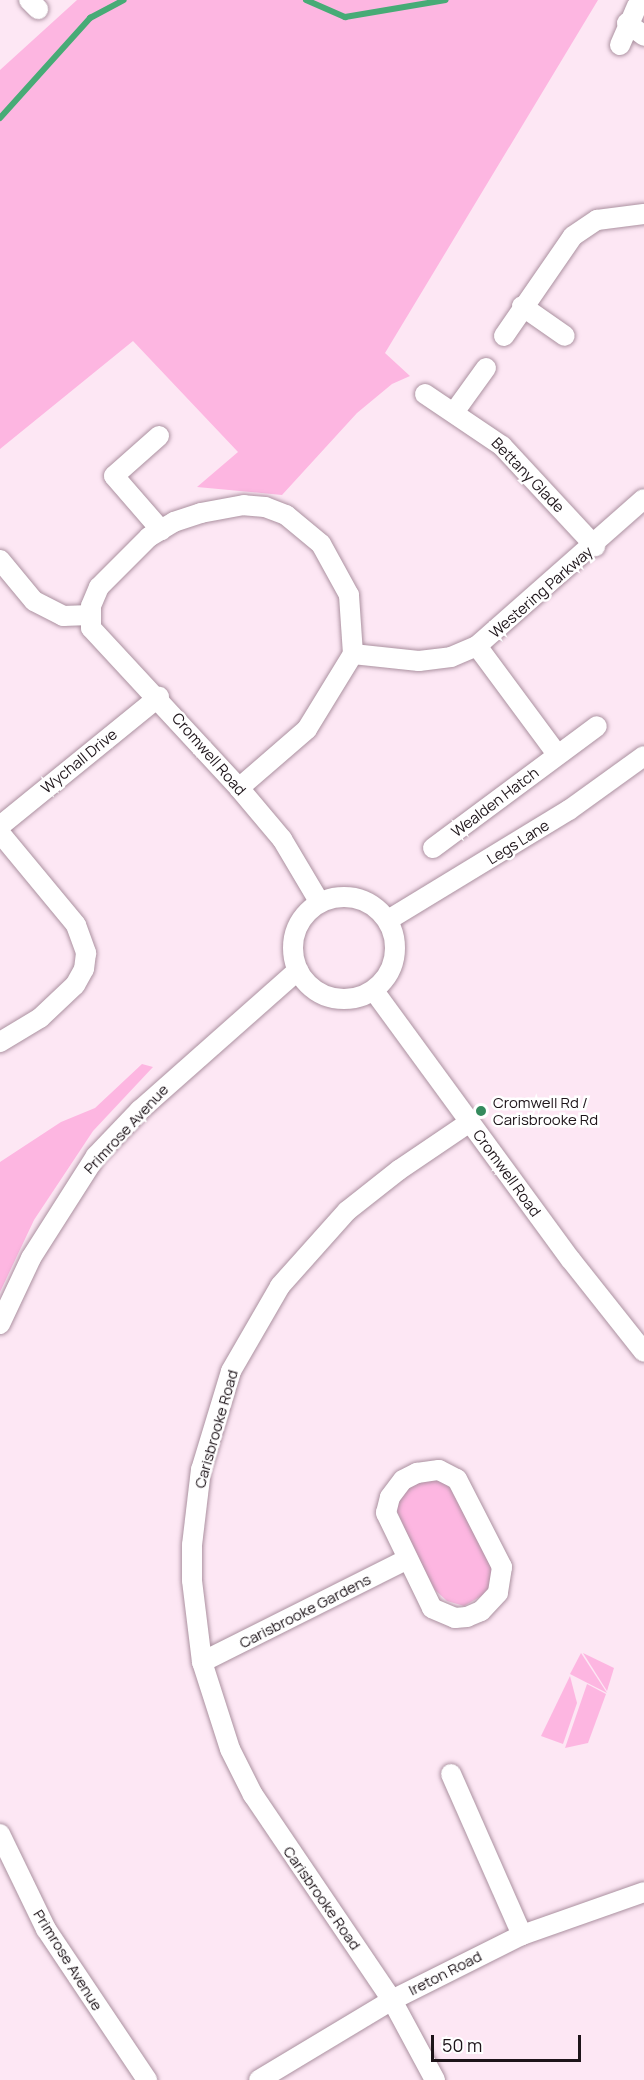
<!DOCTYPE html>
<style>
body{margin:0}
#map{position:relative;width:644px;height:2080px;overflow:hidden;background:#fde7f4;font-family:Manrope,sans-serif}
div>[style]{position:absolute}
[style*='--x']{left:calc(var(--x)*1px);top:calc(var(--y)*1px);width:calc(var(--w)*1px);rotate:calc(var(--a)*1deg)}
.green>*{inset:0;background:#fdb6e1}
.stream>*{height:6px;margin:-3px;padding:0 3px;transform-origin:3px;border-radius:3px;background:#47ab76}
.roads{filter:drop-shadow(0 0 2px #ab91a0) drop-shadow(0 0 2px #ab91a0)}
.minor>*{height:20px;margin:-10px;padding:0 10px;transform-origin:10px;border-radius:10px;background:#fff}
.minor>.ring{margin:-10px;padding:0;box-sizing:content-box;background:none;border:20px solid #fff;border-radius:50%}
.dots>*{width:16px;height:16px;translate:-50% -50%;box-sizing:border-box;border:3px solid #fff;border-radius:50%}
span{translate:-50% -50%;white-space:nowrap;text-align:center;line-height:1.15;-webkit-text-stroke:5px #fff;paint-order:stroke}
.street-label{font-size:15px;color:#1d1419}
.poi-label{font-size:15px;color:#1d1419}
.left{translate:0 -50%;text-align:left}
.scale{position:absolute;left:431px;top:2035px;width:150px;height:27px;box-sizing:border-box;border:3px solid #1d1419;border-top:0;padding-left:8px;font-size:18px;line-height:21px;white-space:nowrap;color:#1d1419;-webkit-text-stroke:4px #fff;paint-order:stroke}
</style>
<div id="map">
<div class="green">
<i style="clip-path:polygon(77px 0,598px 0,385px 353px,410px 376px,392px 384px,357px 413px,282px 495px,197px 487px,238px 452px,133px 341px,0 449px,0 70px)"></i>
<i style="clip-path:polygon(142px 1064px,153px 1067px,93px 1131px,34px 1220px,0 1292px,0 1162px,61px 1122px,95px 1108px)"></i>
<i style="clip-path:polygon(437px 1476px,460px 1498px,495px 1577px,490px 1591px,464px 1606px,447px 1601px,435px 1590px,412px 1549px,395px 1505px,402px 1488px)"></i>
<i style="clip-path:polygon(581px 1653px,607px 1693px,570px 1674px)"></i>
<i style="clip-path:polygon(583px 1653px,614px 1668px,607px 1691px)"></i>
<i style="clip-path:polygon(570px 1676px,577px 1703px,563px 1744px,541px 1736px)"></i>
<i style="clip-path:polygon(587px 1684px,606px 1694px,588px 1743px,565px 1748px)"></i>
</div>
<div class="stream">
<i style="--x:306;--y:0;--w:43;--a:23.6"></i>
<i style="--x:345;--y:17;--w:102;--a:-9.6"></i>
<i style="--x:0;--y:118;--w:135;--a:-48"></i>
<i style="--x:90;--y:18;--w:38;--a:-28"></i>
</div>
<div class="roads">
<div class="minor">
<i style="--x:29;--y:0;--w:13;--a:45"></i>
<i style="--x:627;--y:23;--w:21;--a:37"></i>
<i style="--x:620;--y:45;--w:43;--a:-66.4"></i>
<i style="--x:522;--y:306;--w:52;--a:34.9"></i>
<i style="--x:504;--y:336;--w:121;--a:-55.4"></i>
<i style="--x:573;--y:236;--w:29;--a:-34"></i>
<i style="--x:597;--y:220;--w:47;--a:-7.3"></i>
<i style="--x:425;--y:394;--w:93;--a:34"></i>
<i style="--x:502;--y:446;--w:137;--a:47.1"></i>
<i style="--x:455;--y:411;--w:53;--a:-54.2"></i>
<i style="--x:159;--y:436;--w:60;--a:138.4"></i>
<i style="--x:114;--y:476;--w:72;--a:49"></i>
<i style="--x:0;--y:560;--w:53;--a:50.3"></i>
<i style="--x:34;--y:601;--w:33;--a:27"></i>
<i style="--x:63;--y:616;--w:27;--a:-2"></i>
<i style="--x:477;--y:646;--w:134;--a:53.5"></i>
<i style="--x:353;--y:654;--w:66;--a:6.1"></i>
<i style="--x:419;--y:661;--w:32;--a:-7"></i>
<i style="--x:451;--y:657;--w:28;--a:-23"></i>
<i style="--x:477;--y:646;--w:222;--a:-41.4"></i>
<i style="--x:239;--y:788;--w:90;--a:-40.9"></i>
<i style="--x:307;--y:729;--w:88;--a:-58.5"></i>
<i style="--x:353;--y:654;--w:59;--a:-93.9"></i>
<i style="--x:349;--y:595;--w:58;--a:-118.8"></i>
<i style="--x:321;--y:544;--w:45;--a:-140.4"></i>
<i style="--x:286;--y:515;--w:22;--a:-159"></i>
<i style="--x:265;--y:507;--w:21;--a:-175"></i>
<i style="--x:244;--y:505;--w:44;--a:169.5"></i>
<i style="--x:201;--y:513;--w:28;--a:162"></i>
<i style="--x:174;--y:522;--w:29;--a:149"></i>
<i style="--x:149;--y:537;--w:71;--a:135"></i>
<i style="--x:99;--y:587;--w:21;--a:113"></i>
<i style="--x:91;--y:606;--w:22;--a:90"></i>
<i style="--x:91;--y:628;--w:218;--a:47.2"></i>
<i style="--x:239;--y:788;--w:67;--a:49.9"></i>
<i style="--x:282;--y:839;--w:74;--a:59.3"></i>
<i style="--x:0;--y:826;--w:205;--a:-39.1"></i>
<i style="--x:0;--y:833;--w:119;--a:50.4"></i>
<i style="--x:76;--y:925;--w:30;--a:70"></i>
<i style="--x:86;--y:953;--w:16;--a:97"></i>
<i style="--x:84;--y:969;--w:18;--a:119"></i>
<i style="--x:75;--y:985;--w:48;--a:136.7"></i>
<i style="--x:40;--y:1018;--w:47;--a:149"></i>
<i style="--x:433;--y:848;--w:204;--a:-36.6"></i>
<i class="ring" style="left:293px;top:897px;width:82px;height:82px"></i>
<i style="--x:388;--y:920;--w:212;--a:-31.3"></i>
<i style="--x:569;--y:810;--w:92;--a:-35.8"></i>
<i style="--x:374;--y:991;--w:333;--a:53.8"></i>
<i style="--x:571;--y:1260;--w:117;--a:51.6"></i>
<i style="--x:0;--y:1324;--w:73;--a:-64.8"></i>
<i style="--x:31;--y:1258;--w:121;--a:-57.5"></i>
<i style="--x:96;--y:1156;--w:64;--a:-46.3"></i>
<i style="--x:140;--y:1110;--w:211;--a:-41.5"></i>
<i style="--x:439;--y:1470;--w:20;--a:27"></i>
<i style="--x:457;--y:1479;--w:99;--a:62.9"></i>
<i style="--x:502;--y:1567;--w:26;--a:99"></i>
<i style="--x:498;--y:1593;--w:25;--a:133"></i>
<i style="--x:481;--y:1611;--w:15;--a:157"></i>
<i style="--x:467;--y:1617;--w:12;--a:175"></i>
<i style="--x:455;--y:1618;--w:25;--a:-157"></i>
<i style="--x:432;--y:1608;--w:106;--a:-115.8"></i>
<i style="--x:386;--y:1513;--w:16;--a:-76"></i>
<i style="--x:390;--y:1497;--w:21;--a:-53"></i>
<i style="--x:403;--y:1480;--w:16;--a:-27"></i>
<i style="--x:417;--y:1473;--w:22;--a:-8"></i>
<i style="--x:202;--y:1662;--w:230;--a:-26.6"></i>
<i style="--x:451;--y:1774;--w:176;--a:66.2"></i>
<i style="--x:0;--y:1834;--w:106;--a:64.2"></i>
<i style="--x:46;--y:1929;--w:182;--a:56.2"></i>
<i style="--x:259;--y:2080;--w:155;--a:-31"></i>
<i style="--x:392;--y:2000;--w:145;--a:-26.6"></i>
<i style="--x:522;--y:1935;--w:129;--a:-19.4"></i>
<i style="--x:435;--y:2080;--w:91;--a:-118.3"></i>
<i style="--x:392;--y:2000;--w:248;--a:-124.1"></i>
<i style="--x:253;--y:1795;--w:51;--a:-116.6"></i>
<i style="--x:230;--y:1749;--w:91;--a:-107.8"></i>
<i style="--x:202;--y:1662;--w:83;--a:-97"></i>
<i style="--x:192;--y:1580;--w:35;--a:-90"></i>
<i style="--x:192;--y:1545;--w:76;--a:-83.2"></i>
<i style="--x:201;--y:1470;--w:103;--a:-73.1"></i>
<i style="--x:231;--y:1371;--w:98;--a:-60"></i>
<i style="--x:280;--y:1286;--w:101;--a:-48.2"></i>
<i style="--x:347;--y:1211;--w:66;--a:-38.3"></i>
<i style="--x:399;--y:1170;--w:86;--a:-34.1"></i>
</div>
</div>
<div class="dots">
<i style="left:481px;top:1111px;background:#348a5d"></i>
</div>
<div class="street-label">
<span style="left:528px;top:475px;rotate:46deg">Bettany Glade</span>
<span style="left:541px;top:592px;rotate:-41deg">Westering Parkway</span>
<span style="left:209px;top:754px;rotate:49deg">Cromwell Road</span>
<span style="left:79px;top:761px;rotate:-39deg">Wychall Drive</span>
<span style="left:495px;top:802px;rotate:-37deg">Wealden Hatch</span>
<span style="left:518px;top:842px;rotate:-32deg">Legs Lane</span>
<span style="left:126px;top:1129px;rotate:-47deg">Primrose Avenue</span>
<span style="left:507px;top:1173px;rotate:54deg">Cromwell Road</span>
<span style="left:216px;top:1429px;rotate:-74deg">Carisbrooke Road</span>
<span style="left:305px;top:1611px;rotate:-27deg">Carisbrooke Gardens</span>
<span style="left:322px;top:1898px;rotate:55deg">Carisbrooke Road</span>
<span style="left:68px;top:1960px;rotate:58deg">Primrose Avenue</span>
<span style="left:445px;top:1973px;rotate:-27deg">Ireton Road</span>
</div>
<div class="poi-label">
<span class="left" style="left:493px;top:1111px">Cromwell Rd /<br>Carisbrooke Rd</span>
</div>
<div class="scale">50 m</div>
</div>
